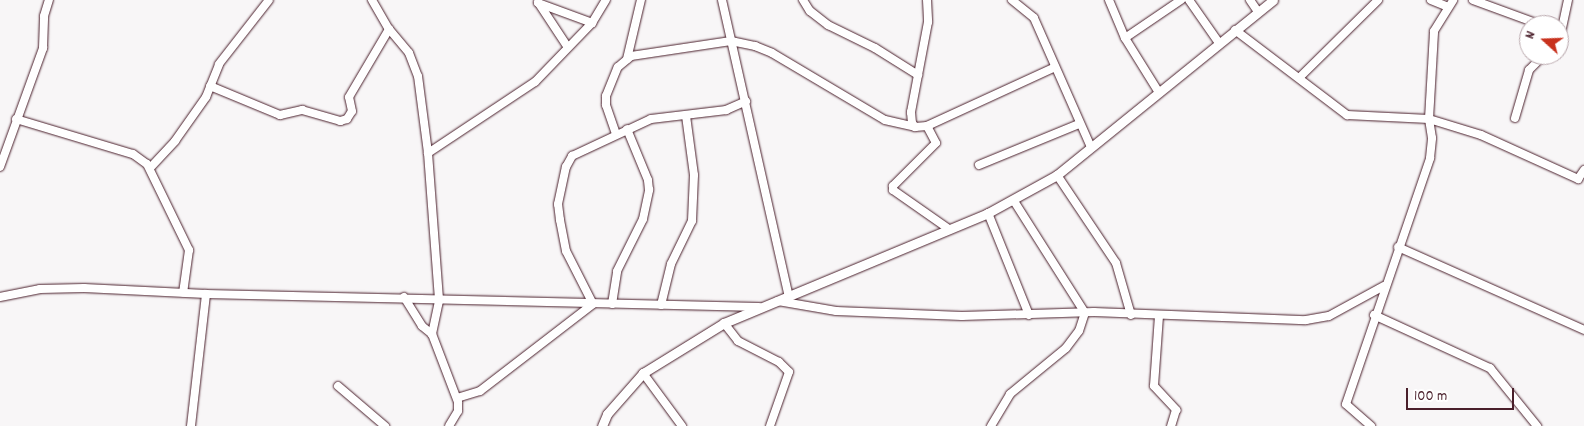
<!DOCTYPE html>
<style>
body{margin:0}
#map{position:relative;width:1584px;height:426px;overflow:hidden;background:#f8f6f7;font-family:Dekko,sans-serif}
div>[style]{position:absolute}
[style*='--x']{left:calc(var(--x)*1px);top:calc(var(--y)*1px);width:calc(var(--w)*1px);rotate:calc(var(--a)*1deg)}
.roads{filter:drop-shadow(0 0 1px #4a1f2b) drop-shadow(0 0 1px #4a1f2b)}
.minor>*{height:8px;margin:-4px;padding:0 4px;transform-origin:4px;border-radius:4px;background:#fff}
.tertiary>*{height:9px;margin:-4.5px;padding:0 4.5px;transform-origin:4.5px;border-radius:4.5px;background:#fff}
span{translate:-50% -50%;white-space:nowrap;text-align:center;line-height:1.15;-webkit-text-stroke:4px #fff;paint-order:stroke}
.north{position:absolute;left:1519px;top:15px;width:50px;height:50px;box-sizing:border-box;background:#fff;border:1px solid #b7a5aa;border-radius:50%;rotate:290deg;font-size:14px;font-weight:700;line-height:20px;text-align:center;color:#4a1f2b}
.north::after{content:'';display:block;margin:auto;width:18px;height:22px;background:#c8321e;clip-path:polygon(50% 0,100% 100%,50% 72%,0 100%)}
.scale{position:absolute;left:1406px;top:388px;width:108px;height:22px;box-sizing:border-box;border:2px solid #4a1f2b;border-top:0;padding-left:6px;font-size:15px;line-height:18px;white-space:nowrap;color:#4a1f2b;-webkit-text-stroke:4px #fff;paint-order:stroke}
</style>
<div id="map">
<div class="roads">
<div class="minor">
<i style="--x:372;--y:0;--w:34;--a:60"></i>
<i style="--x:389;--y:29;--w:31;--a:50"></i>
<i style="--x:409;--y:53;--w:25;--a:69"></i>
<i style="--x:418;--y:76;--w:78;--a:82.6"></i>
<i style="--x:428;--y:153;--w:148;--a:85.7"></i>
<i style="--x:439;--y:301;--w:34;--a:102"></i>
<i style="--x:432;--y:334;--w:73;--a:69.1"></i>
<i style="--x:458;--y:402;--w:9;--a:90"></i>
<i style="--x:458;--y:411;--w:17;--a:121"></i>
<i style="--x:722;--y:0;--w:305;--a:77.3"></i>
<i style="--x:803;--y:0;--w:13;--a:58"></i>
<i style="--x:810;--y:11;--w:23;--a:38"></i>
<i style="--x:828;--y:25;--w:52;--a:26.1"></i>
<i style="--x:875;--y:48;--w:51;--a:32.1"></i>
<i style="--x:927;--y:0;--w:22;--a:87"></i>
<i style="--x:928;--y:22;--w:92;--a:100.7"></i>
<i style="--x:911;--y:112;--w:11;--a:85"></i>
<i style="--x:912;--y:123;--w:5;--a:53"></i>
<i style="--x:915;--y:127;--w:12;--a:-5"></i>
<i style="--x:927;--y:126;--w:141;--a:-24.7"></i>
<i style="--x:1012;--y:0;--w:28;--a:39"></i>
<i style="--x:1034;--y:18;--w:141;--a:66.2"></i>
<i style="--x:1109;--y:0;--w:41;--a:67.2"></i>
<i style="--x:1125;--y:38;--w:62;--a:58.1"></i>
<i style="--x:1189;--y:0;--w:52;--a:55.1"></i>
<i style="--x:1250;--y:0;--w:14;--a:56"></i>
<i style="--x:1431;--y:0;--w:18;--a:22"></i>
<i style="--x:1473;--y:0;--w:72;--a:20.2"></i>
<i style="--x:538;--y:2;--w:53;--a:56.6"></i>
<i style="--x:538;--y:3;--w:58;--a:20.3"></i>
<i style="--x:1235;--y:30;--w:141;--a:37.2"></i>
<i style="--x:1347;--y:115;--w:82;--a:2.8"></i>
<i style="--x:1429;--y:119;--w:54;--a:17.1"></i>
<i style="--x:1481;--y:135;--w:107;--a:24.4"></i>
<i style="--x:1578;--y:179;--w:11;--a:-56"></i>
<i style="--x:1125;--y:38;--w:68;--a:-34.2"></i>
<i style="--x:1559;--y:42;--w:43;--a:-77.9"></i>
<i style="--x:627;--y:59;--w:61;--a:-76.7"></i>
<i style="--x:1299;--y:78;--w:111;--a:-44.6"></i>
<i style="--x:210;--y:86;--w:76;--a:22.5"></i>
<i style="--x:280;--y:115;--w:23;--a:-13"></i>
<i style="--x:302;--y:110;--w:40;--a:16"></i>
<i style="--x:340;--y:121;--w:7;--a:-16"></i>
<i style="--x:347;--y:119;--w:9;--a:-58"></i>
<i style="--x:352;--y:111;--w:14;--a:-102"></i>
<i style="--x:349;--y:97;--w:79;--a:-59.5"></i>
<i style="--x:1515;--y:118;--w:50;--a:-73.7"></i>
<i style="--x:1529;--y:70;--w:17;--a:-45"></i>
<i style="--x:1541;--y:58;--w:9;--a:-18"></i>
<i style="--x:16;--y:119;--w:122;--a:16.7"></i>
<i style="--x:133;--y:154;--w:17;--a:36"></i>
<i style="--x:147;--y:164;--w:96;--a:64"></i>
<i style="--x:189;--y:250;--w:43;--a:97.9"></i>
<i style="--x:927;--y:126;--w:19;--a:62"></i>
<i style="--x:936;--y:143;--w:61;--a:135"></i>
<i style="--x:893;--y:186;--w:4;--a:90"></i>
<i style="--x:893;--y:190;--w:68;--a:34.9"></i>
<i style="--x:616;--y:134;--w:31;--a:-109"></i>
<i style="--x:606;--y:105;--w:9;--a:-90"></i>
<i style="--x:606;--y:96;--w:31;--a:-68"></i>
<i style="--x:618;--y:67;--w:17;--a:-40"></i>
<i style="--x:631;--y:56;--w:101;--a:-8.5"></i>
<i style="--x:731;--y:41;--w:25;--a:12"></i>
<i style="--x:755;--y:46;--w:18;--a:22"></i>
<i style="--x:772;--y:53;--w:131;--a:30.7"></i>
<i style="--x:885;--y:120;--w:31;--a:13"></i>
<i style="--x:428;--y:153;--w:128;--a:-33.6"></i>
<i style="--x:535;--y:82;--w:82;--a:-46"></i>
<i style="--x:592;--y:23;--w:27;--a:-59"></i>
<i style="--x:979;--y:165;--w:108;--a:-22.3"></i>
<i style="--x:0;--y:167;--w:127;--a:-70.1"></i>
<i style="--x:43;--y:48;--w:32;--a:-88"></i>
<i style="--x:44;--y:16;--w:17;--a:-73"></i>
<i style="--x:150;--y:168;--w:37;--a:-47"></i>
<i style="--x:175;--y:141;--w:54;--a:-54.8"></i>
<i style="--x:206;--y:97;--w:35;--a:-68"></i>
<i style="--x:219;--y:64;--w:81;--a:-52"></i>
<i style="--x:1057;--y:175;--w:106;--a:56.2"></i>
<i style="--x:1116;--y:263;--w:54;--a:73.9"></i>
<i style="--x:988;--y:213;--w:110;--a:68.1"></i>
<i style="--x:1398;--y:247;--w:204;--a:24"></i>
<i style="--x:0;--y:297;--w:41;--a:-11.3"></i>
<i style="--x:40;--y:289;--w:44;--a:-1.3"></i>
<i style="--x:84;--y:288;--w:122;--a:2.8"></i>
<i style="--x:206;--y:294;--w:553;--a:1.35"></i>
<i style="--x:404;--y:297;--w:34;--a:58"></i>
<i style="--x:422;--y:326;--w:13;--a:39"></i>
<i style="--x:778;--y:301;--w:59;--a:9.8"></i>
<i style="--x:836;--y:311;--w:126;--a:2.3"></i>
<i style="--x:962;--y:316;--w:132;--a:-1.7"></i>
<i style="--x:1094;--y:312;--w:212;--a:2.2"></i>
<i style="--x:1306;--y:320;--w:23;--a:-10"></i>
<i style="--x:1329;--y:316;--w:63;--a:-28.6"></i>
<i style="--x:612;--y:304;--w:33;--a:-81"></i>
<i style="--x:617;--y:271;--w:58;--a:-63.4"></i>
<i style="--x:643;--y:219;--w:30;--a:-78"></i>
<i style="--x:649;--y:190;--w:10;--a:-96"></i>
<i style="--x:648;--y:180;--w:55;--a:-112.4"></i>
<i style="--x:661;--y:305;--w:42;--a:-76.3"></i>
<i style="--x:671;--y:264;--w:48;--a:-64"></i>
<i style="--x:692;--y:221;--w:46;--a:-87.5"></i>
<i style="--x:694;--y:175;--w:60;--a:-97.7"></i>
<i style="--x:1374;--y:315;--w:128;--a:24.6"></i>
<i style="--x:1490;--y:368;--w:75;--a:51"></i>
<i style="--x:1159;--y:316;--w:70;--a:94.1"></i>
<i style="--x:1154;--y:386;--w:33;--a:47"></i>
<i style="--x:1176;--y:410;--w:17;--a:107"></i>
<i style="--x:724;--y:323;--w:23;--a:52"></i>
<i style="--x:738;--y:341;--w:46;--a:27.1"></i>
<i style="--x:779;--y:362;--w:14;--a:45"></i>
<i style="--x:789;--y:372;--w:57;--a:109.4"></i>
<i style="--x:643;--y:373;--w:66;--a:53.7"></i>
<i style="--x:338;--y:386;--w:62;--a:40.4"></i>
<i style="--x:457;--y:398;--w:24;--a:-17"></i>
<i style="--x:480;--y:391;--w:143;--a:-37.6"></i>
<i style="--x:593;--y:304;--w:59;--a:-117"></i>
<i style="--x:566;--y:251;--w:32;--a:-101"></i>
<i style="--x:560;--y:220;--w:16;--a:-97"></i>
<i style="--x:558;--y:204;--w:38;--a:-78"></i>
<i style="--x:566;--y:167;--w:13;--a:-61"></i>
<i style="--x:572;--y:156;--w:87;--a:-25.1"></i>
<i style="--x:651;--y:119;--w:76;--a:-6.8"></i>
<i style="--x:726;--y:110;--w:22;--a:-24"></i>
<i style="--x:191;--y:426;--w:133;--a:-83.5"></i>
<i style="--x:991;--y:426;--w:37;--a:-59"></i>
<i style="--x:1010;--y:394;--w:72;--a:-39.4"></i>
<i style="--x:1066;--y:348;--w:21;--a:-53"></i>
<i style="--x:1079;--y:331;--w:19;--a:-72"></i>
<i style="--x:1085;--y:313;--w:133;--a:-122.4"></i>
<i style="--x:1371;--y:426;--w:33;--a:-139"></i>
<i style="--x:1346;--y:404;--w:260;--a:-71.1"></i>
<i style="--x:1430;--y:158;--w:20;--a:-84"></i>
<i style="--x:1432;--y:138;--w:19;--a:-99"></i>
<i style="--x:1429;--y:119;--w:88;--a:-86.7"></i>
<i style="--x:1434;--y:31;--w:36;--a:-58"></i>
</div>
<div class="tertiary">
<i style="--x:602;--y:426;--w:13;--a:-67"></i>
<i style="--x:607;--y:414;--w:55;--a:-48.7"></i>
<i style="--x:643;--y:373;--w:95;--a:-31.7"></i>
<i style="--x:724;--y:323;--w:286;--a:-22.6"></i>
<i style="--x:988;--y:213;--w:79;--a:-28.8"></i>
<i style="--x:1057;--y:175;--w:278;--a:-39"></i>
</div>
</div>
<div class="north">N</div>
<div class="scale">100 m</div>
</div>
